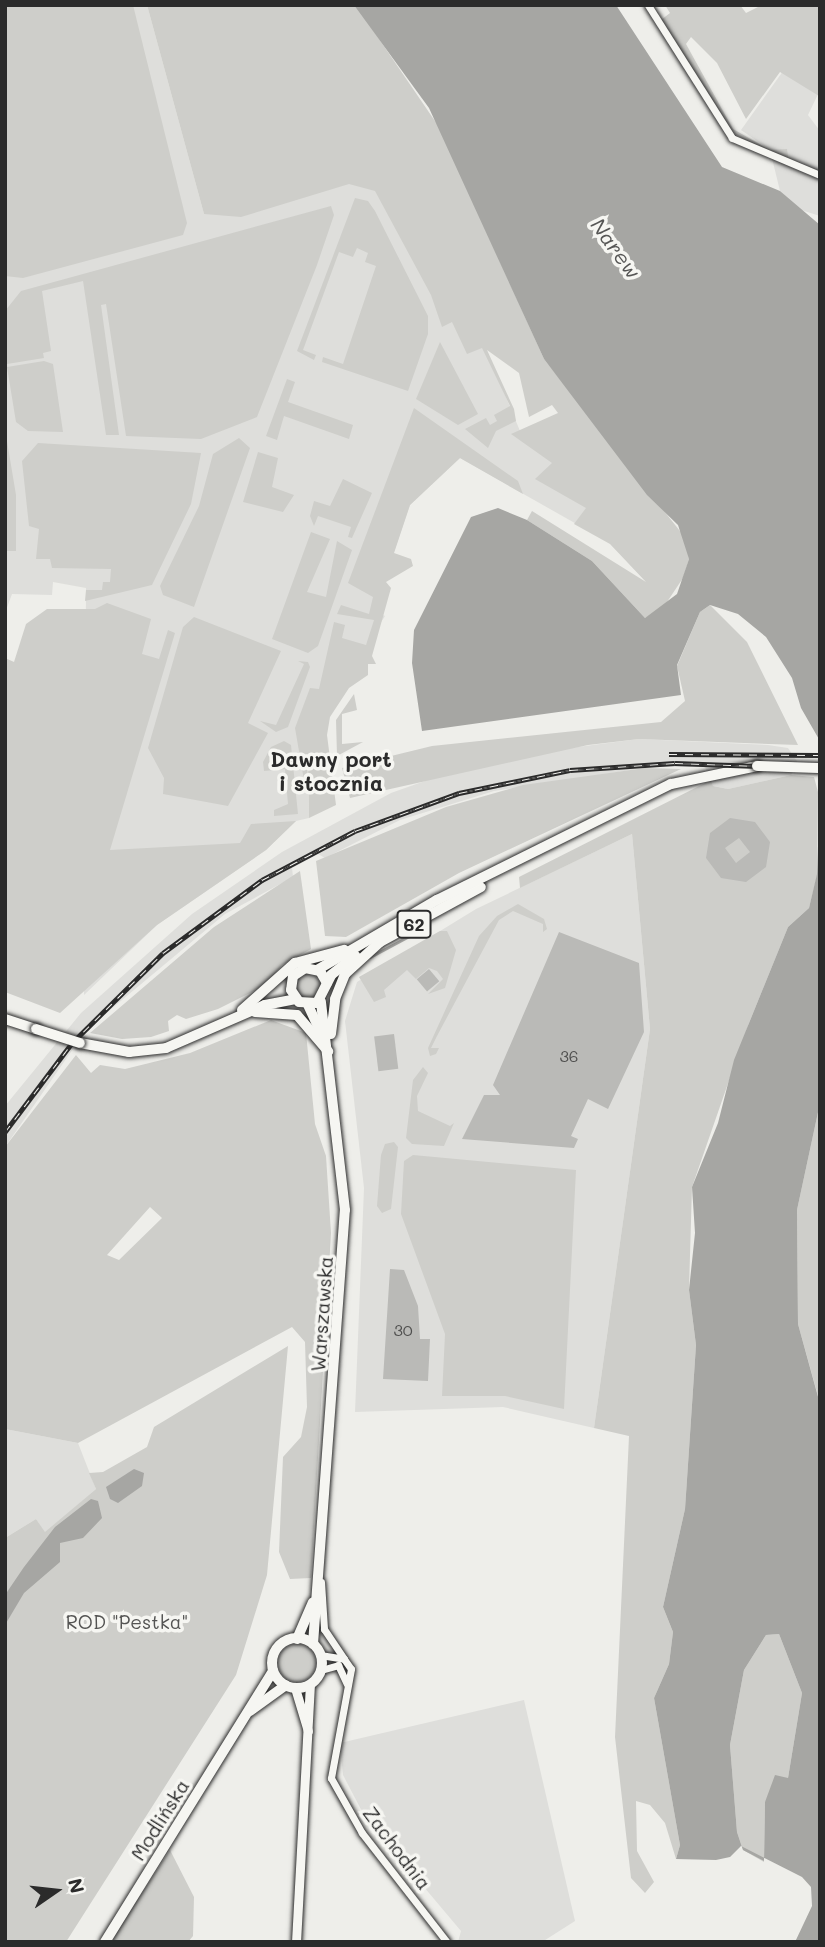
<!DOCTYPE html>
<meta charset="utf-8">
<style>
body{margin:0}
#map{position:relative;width:825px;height:1947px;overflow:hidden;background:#eeeeea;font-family:Mali,sans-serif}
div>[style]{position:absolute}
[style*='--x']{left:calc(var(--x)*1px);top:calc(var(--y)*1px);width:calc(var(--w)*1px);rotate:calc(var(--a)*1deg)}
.built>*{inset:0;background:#dededb}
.green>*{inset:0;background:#cececa}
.round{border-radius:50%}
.water>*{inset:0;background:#a6a6a3}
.stream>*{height:2.5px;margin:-1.25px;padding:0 1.25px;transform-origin:1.25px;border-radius:1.25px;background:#a6a6a3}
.building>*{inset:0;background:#babab7;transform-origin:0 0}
.roads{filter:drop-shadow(0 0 2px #2b2b2b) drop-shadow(0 0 2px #2b2b2b)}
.minor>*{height:7px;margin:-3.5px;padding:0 3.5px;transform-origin:3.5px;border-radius:3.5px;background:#f6f6f2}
.tertiary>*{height:9px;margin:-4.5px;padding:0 4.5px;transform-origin:4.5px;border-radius:4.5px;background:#f6f6f2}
.secondary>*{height:10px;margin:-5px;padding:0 5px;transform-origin:5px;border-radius:5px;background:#f6f6f2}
.secondary>.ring{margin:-5px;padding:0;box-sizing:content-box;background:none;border:10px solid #f6f6f2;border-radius:50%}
.primary>*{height:10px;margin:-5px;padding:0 5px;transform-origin:5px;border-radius:5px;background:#f6f6f2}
.rail>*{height:5px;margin-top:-2.5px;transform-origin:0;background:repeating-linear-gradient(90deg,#f6f6f2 0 8px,#2b2b2b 0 16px);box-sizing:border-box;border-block:2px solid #2b2b2b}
.bridges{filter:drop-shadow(0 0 2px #2b2b2b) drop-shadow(0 0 2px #2b2b2b)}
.primary-bridge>*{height:10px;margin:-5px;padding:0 5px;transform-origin:5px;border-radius:5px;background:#f6f6f2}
span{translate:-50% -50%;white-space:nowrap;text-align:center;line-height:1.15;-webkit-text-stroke:7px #f6f6f2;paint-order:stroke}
.number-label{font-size:16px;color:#4f4f4e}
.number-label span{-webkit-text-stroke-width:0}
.shield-label span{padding:2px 5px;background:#f6f6f2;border:2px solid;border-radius:5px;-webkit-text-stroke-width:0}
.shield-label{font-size:18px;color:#2b2b2b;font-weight:700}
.street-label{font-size:19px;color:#2b2b2b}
.park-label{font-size:19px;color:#545453}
.water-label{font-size:21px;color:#565655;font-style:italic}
.neighbourhood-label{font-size:21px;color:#2b2b2b;font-weight:700}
.frame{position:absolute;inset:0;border:7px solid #2b2b2b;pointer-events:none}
.north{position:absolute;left:21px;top:1856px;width:70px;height:70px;-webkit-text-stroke:5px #f6f6f2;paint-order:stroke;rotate:76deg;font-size:19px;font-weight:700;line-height:28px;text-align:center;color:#2b2b2b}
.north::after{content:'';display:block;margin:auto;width:24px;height:32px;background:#2b2b2b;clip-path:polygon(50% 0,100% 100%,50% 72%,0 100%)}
</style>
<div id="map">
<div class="built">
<i style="clip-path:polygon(5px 5px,147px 5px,204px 214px,354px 178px,379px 189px,486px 349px,520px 431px,604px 491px,650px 586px,610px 543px,460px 458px,410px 505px,374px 611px,385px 616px,307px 737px,309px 818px,296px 821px,266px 850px,157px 925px,84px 995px,86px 588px,53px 582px,52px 595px,12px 594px,5px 613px)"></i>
<i style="clip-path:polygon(820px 5px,820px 90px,808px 115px,820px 131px,820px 216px,798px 209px,780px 191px,770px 150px,741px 130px,811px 32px)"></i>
<i style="clip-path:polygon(639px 739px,768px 745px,788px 748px,799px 764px,791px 775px,728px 789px,713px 786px,705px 767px,651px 767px,494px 791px,400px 820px,325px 858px,318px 854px,292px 868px,293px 877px,225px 914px,104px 1015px,82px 1036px,5px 1147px,5px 1106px,81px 1013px,192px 914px,282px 852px,391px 793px,439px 776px,539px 752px)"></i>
<i style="clip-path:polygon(632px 834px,650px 1029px,594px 1428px,503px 1407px,355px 1412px,364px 1188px,345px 1021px,357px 982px,476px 909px)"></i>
<i style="clip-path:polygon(5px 1429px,78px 1443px,96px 1489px,45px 1533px,36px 1519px,5px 1538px)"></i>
<i style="clip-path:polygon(524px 1700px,575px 1921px,542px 1942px,458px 1942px,461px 1931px,365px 1817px,343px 1775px,340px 1743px)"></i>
</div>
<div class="green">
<i style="clip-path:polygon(5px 5px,133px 5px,187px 223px,183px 235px,23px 278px,5px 276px)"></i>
<i style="clip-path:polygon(147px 5px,354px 5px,362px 14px,439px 127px,544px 359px,687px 540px,689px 559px,683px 578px,663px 608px,645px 618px,592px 561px,527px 520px,532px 511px,646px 582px,610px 544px,574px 524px,586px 508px,535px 479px,552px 463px,511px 434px,558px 413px,552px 405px,529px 417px,519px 373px,487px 350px,514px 409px,516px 421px,496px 431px,488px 448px,465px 429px,486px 418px,490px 425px,497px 421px,494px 415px,510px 406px,482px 348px,467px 354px,452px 322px,442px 327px,431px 295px,375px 191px,349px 184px,241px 217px,204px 214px)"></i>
<i style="clip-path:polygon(665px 5px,740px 5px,746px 13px,762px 5px,820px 5px,820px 120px,819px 96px,780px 72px,746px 119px,717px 63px,691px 37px,686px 44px,733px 129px,770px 150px,787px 149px,788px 157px,761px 150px,732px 132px,661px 20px,670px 13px)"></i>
<i style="clip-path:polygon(355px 198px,368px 201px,375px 211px,428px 316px,428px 334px,408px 391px,322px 362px,323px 357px,343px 364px,376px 266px,365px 262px,368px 253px,357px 248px,353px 257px,339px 252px,303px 350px,316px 355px,314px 360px,297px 351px)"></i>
<i style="clip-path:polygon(331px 206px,334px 215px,317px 265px,257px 417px,201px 439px,126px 436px,106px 304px,101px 305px,119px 435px,106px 435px,83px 281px,42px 291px,51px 351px,43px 353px,44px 358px,7px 364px,5px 311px,21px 291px)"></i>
<i style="clip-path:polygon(440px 342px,478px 414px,458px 425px,416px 399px)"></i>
<i style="clip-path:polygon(44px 361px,53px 364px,63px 432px,28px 431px,16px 422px,7px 367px)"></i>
<i style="clip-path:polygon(287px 379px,295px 382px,288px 402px,353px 425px,349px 439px,284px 416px,277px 440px,266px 436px)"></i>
<i style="clip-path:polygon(414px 408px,518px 481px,523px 494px,460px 458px,410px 505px,394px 553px,411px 559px,413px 566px,386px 582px,391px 588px,372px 656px,376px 664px,368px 664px,368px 675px,349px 688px,330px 717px,327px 735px,336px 805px,309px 818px,308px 761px,306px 792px,295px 728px,310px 688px,319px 689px,334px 622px,345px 625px,342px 638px,366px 645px,374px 620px,337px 614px,341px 605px,369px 614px,373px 597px,348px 583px)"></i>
<i style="clip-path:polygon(5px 429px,16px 495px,16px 551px,5px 551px)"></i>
<i style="clip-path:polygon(239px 438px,250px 448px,194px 607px,163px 595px,160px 586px,199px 506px,213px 454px)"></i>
<i style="clip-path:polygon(38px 443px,201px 453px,191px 504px,152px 585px,85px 601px,86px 590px,102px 590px,103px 582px,110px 582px,111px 569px,52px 568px,50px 559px,36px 559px,39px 529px,29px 526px,22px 461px)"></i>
<i style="clip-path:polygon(258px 452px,278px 458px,272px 487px,294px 495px,283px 512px,243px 502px)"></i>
<i style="clip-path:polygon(343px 479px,372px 493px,352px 538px,348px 537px,351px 527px,318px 516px,314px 526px,310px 516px,314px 501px,330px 506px)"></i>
<i style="clip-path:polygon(311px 532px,330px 539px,307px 592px,326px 597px,337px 541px,352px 550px,318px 646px,308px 653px,272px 639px)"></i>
<i style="clip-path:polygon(107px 603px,151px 619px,142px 654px,159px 659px,168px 630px,175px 633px,110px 850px,240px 843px,251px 824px,296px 821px,266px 850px,157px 925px,60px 1013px,5px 992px,5px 658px,14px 662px,26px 624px,47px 609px,95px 609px)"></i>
<i style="clip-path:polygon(710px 605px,747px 642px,798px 745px,639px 739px,588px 745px,350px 798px,342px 768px,432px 746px,661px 722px,685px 701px,677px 666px,700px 612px)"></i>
<i style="clip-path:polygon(194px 617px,281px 651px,248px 723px,268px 733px,228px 806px,163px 794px,164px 778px,148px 748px,183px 627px)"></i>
<i style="clip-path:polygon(298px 661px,308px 662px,310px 667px,288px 727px,276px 732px,260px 721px,276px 725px,304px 664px)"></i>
<i style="clip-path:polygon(354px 694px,357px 710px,342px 714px,342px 744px,363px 742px,337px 756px,336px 720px)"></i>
<i style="clip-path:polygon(284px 741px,291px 745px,298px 814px,274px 816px,274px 810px,288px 804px,285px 769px,264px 771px,263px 762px,271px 747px)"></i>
<i style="clip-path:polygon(645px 768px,681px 769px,459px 873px,346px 937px,325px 936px,316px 861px,446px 807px,523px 785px)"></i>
<i style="clip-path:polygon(791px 775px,814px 777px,818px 792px,817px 876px,809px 908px,788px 927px,749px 1023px,692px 1187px,689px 1290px,696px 1345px,685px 1509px,663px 1607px,673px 1632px,669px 1664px,654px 1698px,680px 1845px,676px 1859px,665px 1823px,650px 1805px,636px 1801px,637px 1851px,654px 1882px,645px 1893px,631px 1878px,615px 1737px,629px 1436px,594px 1428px,650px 1029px,632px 834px,520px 888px,519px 877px,711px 780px,713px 786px,728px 789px)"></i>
<i style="clip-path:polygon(300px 871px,311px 949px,282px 965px,266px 985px,218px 1009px,186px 1019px,177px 1015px,168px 1021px,169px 1031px,151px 1037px,122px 1039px,90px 1033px,214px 927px)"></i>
<i style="clip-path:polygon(518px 904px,544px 919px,547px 929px,543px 932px,543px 924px,513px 911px,499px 920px,437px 1036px,431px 1048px,439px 1048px,436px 1054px,430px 1056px,428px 1048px,479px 936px,497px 916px)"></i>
<i style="clip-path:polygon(440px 931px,447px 931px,456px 950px,445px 988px,428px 994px,443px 979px,437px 971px,429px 968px,416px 979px,407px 970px,384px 990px,386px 997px,374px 1002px,359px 977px)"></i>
<i class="round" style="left:296px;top:974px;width:24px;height:24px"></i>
<i style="clip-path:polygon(evenodd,271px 1020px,306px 1033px,315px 1124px,326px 1156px,331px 1233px,311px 1578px,290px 1579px,279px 1552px,283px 1457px,301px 1437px,307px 1407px,305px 1342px,292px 1327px,78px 1443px,5px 1429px,5px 1147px,76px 1055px,91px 1073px,100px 1065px,125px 1069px,190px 1053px,271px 1020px,150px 1207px,162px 1218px,119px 1260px,107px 1255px,150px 1207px)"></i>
<i style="clip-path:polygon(423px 1067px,428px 1073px,417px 1096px,418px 1111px,450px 1126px,454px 1123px,444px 1146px,412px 1144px,406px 1138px,413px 1080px)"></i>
<i style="clip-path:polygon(820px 1103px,820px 1403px,798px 1324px,797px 1210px)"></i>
<i style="clip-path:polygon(394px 1142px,398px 1147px,391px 1209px,382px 1213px,377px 1206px,381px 1155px,385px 1144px)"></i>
<i style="clip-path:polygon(413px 1155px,576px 1170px,564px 1409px,505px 1396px,442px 1396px,445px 1334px,401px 1214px,404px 1161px)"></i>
<i style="clip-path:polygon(288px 1346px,267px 1575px,236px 1675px,66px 1942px,5px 1942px,5px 1538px,36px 1519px,45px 1532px,96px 1489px,89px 1473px,103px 1472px,147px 1447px,154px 1427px)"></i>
<i style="clip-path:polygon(779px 1634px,802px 1693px,788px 1778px,765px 1802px,764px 1862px,743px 1850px,737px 1832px,730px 1745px,744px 1670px,766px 1635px)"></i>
<i class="round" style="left:278px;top:1644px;width:38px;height:38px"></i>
<i style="clip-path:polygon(170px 1850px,194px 1897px,193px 1936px,188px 1942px,110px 1942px)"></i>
</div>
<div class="water">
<i style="clip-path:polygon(354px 5px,616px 5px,722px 167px,780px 191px,820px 225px,820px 741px,801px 708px,792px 678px,766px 637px,738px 614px,710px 605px,700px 612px,677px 665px,681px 695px,422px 731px,412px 663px,414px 630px,471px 517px,498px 508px,527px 520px,592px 561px,645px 618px,677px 594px,689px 559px,678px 525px,647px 495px,544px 359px,429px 108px)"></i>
<i style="clip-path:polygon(evenodd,820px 789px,820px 1103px,797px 1210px,798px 1324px,820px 1404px,820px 1942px,795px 1942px,812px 1906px,811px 1887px,802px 1877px,741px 1846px,730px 1857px,716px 1860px,676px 1859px,680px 1845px,654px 1698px,669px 1664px,673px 1632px,663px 1607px,685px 1509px,696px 1345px,689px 1290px,695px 1233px,692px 1187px,718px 1123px,734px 1060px,788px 927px,809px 908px,817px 874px,820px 789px,779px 1634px,802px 1693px,788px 1778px,775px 1775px,765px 1802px,764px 1861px,743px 1850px,737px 1832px,730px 1745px,744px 1670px,766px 1635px,779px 1634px)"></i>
<i style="clip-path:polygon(134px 1469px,144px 1473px,142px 1486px,118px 1503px,110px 1499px,106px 1487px)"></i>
<i style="clip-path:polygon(91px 1499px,98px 1501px,102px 1518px,83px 1538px,60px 1543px,60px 1562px,24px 1593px,5px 1625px,5px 1595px,24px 1567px,55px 1527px)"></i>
</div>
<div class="stream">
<i style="--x:370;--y:957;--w:64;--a:-28.2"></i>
</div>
<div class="building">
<i style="clip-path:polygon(evenodd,730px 818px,755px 822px,770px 842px,766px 867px,746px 882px,721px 878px,706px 858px,710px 833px,730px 818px,739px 838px,750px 852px,736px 863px,725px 848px,739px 838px)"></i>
<i style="clip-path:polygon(559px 932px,639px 963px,644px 1032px,608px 1109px,588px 1099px,571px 1136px,578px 1139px,574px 1148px,462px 1139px,484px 1095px,500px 1095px,493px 1085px)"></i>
<i style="left:429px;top:969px;width:16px;height:16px;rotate:50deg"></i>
<i style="left:394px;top:1034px;width:35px;height:20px;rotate:83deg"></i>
<i style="clip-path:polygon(390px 1269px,404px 1270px,418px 1306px,420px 1339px,430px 1339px,428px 1381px,383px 1379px)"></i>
</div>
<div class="roads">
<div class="minor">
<i style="--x:648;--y:5;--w:157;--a:57.7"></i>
<i style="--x:732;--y:138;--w:95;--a:22.8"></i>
<i style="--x:321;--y:1582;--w:47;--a:86.3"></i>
<i style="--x:324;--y:1629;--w:36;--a:56"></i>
<i style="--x:320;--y:1655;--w:24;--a:9"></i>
<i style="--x:344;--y:1659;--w:12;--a:55"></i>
<i style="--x:351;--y:1669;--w:111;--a:100.4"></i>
<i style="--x:331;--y:1778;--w:63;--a:60.6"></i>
<i style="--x:362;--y:1833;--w:138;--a:52.1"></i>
<i style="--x:321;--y:1670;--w:18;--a:-16"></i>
<i style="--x:338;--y:1665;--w:21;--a:65"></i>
</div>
<div class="tertiary">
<i style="--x:295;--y:1688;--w:45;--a:73.2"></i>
<i style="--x:296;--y:1942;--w:258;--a:-86.9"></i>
</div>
<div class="secondary">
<i style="--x:308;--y:1005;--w:33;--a:65"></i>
<i style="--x:255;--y:1012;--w:42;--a:4.1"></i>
<i style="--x:297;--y:1015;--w:48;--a:49.3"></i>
<i style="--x:331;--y:1034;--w:35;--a:-83"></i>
<i style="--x:335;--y:999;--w:27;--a:-68"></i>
<i style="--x:345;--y:974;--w:47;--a:-42.4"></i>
<i class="ring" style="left:272px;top:1638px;width:40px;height:40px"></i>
<i style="--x:297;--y:1639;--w:40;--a:-66.6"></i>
<i style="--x:313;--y:1644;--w:435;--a:-85.8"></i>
<i style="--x:345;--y:1210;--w:210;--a:-96.6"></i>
<i style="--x:250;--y:1711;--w:44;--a:-35.8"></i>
<i style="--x:105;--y:1942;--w:319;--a:-58.2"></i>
</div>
<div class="primary">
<i style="--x:378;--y:943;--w:117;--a:-28.5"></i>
<i style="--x:317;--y:970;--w:139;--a:-30.3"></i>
<i style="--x:437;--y:900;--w:261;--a:-26.4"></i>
<i style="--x:671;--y:784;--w:88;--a:-11.8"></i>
<i style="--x:327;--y:983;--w:14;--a:-120"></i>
<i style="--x:320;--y:971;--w:15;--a:-169"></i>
<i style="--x:305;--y:968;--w:14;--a:146"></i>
<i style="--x:293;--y:976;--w:14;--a:98"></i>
<i style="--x:291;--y:990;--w:14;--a:56"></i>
<i style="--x:299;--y:1002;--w:18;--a:3"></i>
<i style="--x:317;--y:1003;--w:31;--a:-63"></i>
<i style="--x:331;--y:975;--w:31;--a:-38"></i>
<i style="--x:242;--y:1010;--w:71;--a:-41.6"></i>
<i style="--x:295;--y:963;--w:51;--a:-14.9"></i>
<i style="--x:5;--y:1019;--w:33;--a:18"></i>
<i style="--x:80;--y:1043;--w:50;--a:10.4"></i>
<i style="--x:129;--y:1052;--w:37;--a:-6"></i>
<i style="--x:166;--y:1048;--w:108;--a:-23.5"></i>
<i style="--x:265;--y:1005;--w:31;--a:-11"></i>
</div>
</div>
<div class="rail">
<i style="--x:669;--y:754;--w:151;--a:0.4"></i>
<i style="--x:5;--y:1132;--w:111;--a:-53"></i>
<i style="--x:72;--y:1043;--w:128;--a:-44.7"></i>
<i style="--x:163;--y:953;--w:123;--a:-36.4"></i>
<i style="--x:262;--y:880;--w:105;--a:-27.8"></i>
<i style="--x:355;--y:831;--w:111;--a:-20.1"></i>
<i style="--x:459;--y:793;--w:113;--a:-11.7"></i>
<i style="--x:570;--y:770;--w:105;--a:-3.8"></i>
<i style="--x:675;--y:763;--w:145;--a:2"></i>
</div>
<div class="bridges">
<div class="primary-bridge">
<i style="--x:757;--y:766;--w:63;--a:1.8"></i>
<i style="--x:36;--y:1029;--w:46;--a:17.7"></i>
</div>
</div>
<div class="number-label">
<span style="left:569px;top:1056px">36</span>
<span style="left:403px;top:1330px">30</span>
</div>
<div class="shield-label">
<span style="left:414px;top:924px">62</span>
</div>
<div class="street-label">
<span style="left:322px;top:1314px;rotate:-86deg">Warszawska</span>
<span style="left:160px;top:1820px;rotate:-58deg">Modlińska</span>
<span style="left:397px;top:1848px;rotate:53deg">Zachodnia</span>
</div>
<div class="park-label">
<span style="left:127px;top:1622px">ROD "Pestka"</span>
</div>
<div class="water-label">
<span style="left:616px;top:248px;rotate:54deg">Narew</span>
</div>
<div class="neighbourhood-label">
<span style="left:331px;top:771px">Dawny port<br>i stocznia</span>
</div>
<div class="frame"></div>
<div class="north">N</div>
</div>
